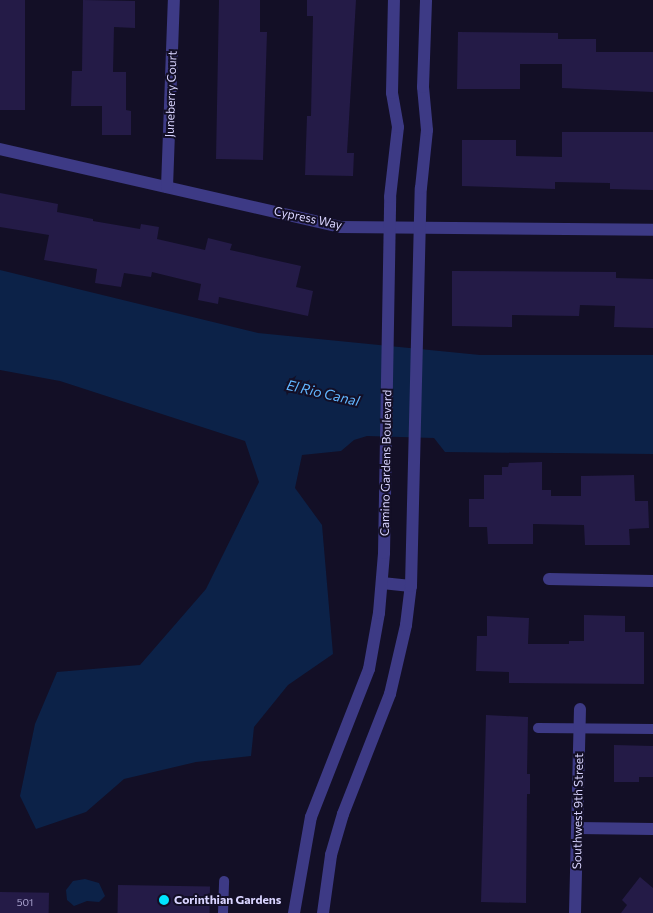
<!DOCTYPE html>
<style>
body{margin:0}
#map{position:relative;width:653px;height:913px;overflow:hidden;background:#130f26;font-family:Commissioner,sans-serif}
div>[style]{position:absolute}
[style*='--x']{left:calc(var(--x)*1px);top:calc(var(--y)*1px);width:calc(var(--w)*1px);rotate:calc(var(--a)*1deg)}
.water>*{inset:0;background:#0c2248}
.building>*{inset:0;background:#241b47;transform-origin:0 0}
.service>*{height:10px;margin:-5px;padding:0 5px;transform-origin:5px;border-radius:5px;background:#3d3a85}
.minor>*{height:12px;margin:-6px;padding:0 6px;transform-origin:6px;border-radius:6px;background:#3d3a85}
.tertiary>*{height:12px;margin:-6px;padding:0 6px;transform-origin:6px;border-radius:6px;background:#3d3a85}
.dots>*{width:14px;height:14px;translate:-50% -50%;box-sizing:border-box;border:2px solid #130f26;border-radius:50%}
span{translate:-50% -50%;white-space:nowrap;text-align:center;line-height:1.15;-webkit-text-stroke:4px #130f26;paint-order:stroke}
.number-label{font-size:10px;color:#aca6d1}
.number-label span{-webkit-text-stroke-width:0}
.street-label{font-size:12px;color:#d9d4ff}
.poi-label{font-size:12px;color:#d9d4ff;font-weight:700}
.left{translate:0 -50%;text-align:left}
.water-label{font-size:14px;color:#62b6ff;font-style:italic}
</style>
<div id="map">
<div class="water">
<i style="clip-path:polygon(0 270px,258px 333px,480px 355px,653px 355px,653px 454px,445px 452px,434px 438px,367px 436px,354px 440px,341px 451px,302px 455px,295px 488px,322px 525px,333px 654px,288px 685px,254px 727px,251px 756px,196px 762px,124px 779px,86px 812px,36px 829px,20px 796px,35px 724px,57px 672px,140px 665px,206px 589px,259px 482px,245px 441px,60px 381px,0 370px)"></i>
<i style="clip-path:polygon(85px 879px,99px 883px,105px 896px,99px 902px,87px 901px,74px 906px,67px 900px,66px 890px,73px 881px)"></i>
</div>
<div class="building">
<i style="left:0;top:0;width:25px;height:110px"></i>
<i style="clip-path:polygon(83px 0,135px 1px,135px 28px,114px 27px,113px 72px,126px 72px,126px 110px,131px 111px,131px 135px,102px 135px,102px 106px,71px 106px,72px 71px,82px 71px)"></i>
<i style="clip-path:polygon(219px 0,260px 0,260px 32px,267px 32px,263px 160px,216px 159px)"></i>
<i style="clip-path:polygon(307px 0,356px 0,347px 153px,354px 153px,353px 176px,305px 175px,307px 116px,311px 116px,313px 16px,307px 16px)"></i>
<i style="clip-path:polygon(458px 32px,558px 33px,558px 39px,596px 39px,596px 52px,653px 52px,653px 92px,562px 88px,562px 64px,520px 64px,520px 89px,457px 89px)"></i>
<i style="clip-path:polygon(562px 132px,653px 132px,653px 190px,610px 189px,610px 183px,555px 182px,555px 189px,462px 186px,462px 140px,516px 140px,516px 156px,562px 157px)"></i>
<i style="clip-path:polygon(0 193px,58px 204px,57px 212px,93px 219px,93px 221px,140px 229px,141px 224px,159px 227px,157px 239px,205px 250px,208px 238px,232px 244px,230px 250px,301px 266px,296px 287px,313px 291px,308px 316px,219px 297px,218px 304px,198px 300px,201px 284px,152px 272px,151px 277px,124px 273px,121px 287px,95px 283px,97px 269px,44px 260px,49px 235px,0 227px)"></i>
<i style="clip-path:polygon(452px 271px,616px 272px,616px 278px,653px 279px,653px 328px,614px 327px,615px 306px,580px 305px,579px 316px,512px 315px,512px 327px,452px 326px)"></i>
<i style="clip-path:polygon(542px 462px,542px 490px,551px 490px,551px 496px,581px 496px,581px 476px,634px 475px,635px 501px,648px 501px,649px 528px,629px 529px,630px 545px,585px 545px,584px 525px,533px 524px,533px 544px,488px 544px,487px 527px,469px 527px,469px 499px,484px 499px,484px 475px,502px 475px,502px 467px,508px 467px,509px 463px)"></i>
<i style="clip-path:polygon(584px 615px,625px 616px,625px 632px,644px 632px,644px 684px,509px 683px,509px 672px,476px 671px,477px 636px,487px 636px,487px 616px,529px 618px,528px 644px,569px 644px,569px 641px,584px 641px)"></i>
<i style="clip-path:polygon(486px 715px,528px 717px,527px 774px,530px 774px,530px 794px,527px 794px,526px 903px,481px 902px)"></i>
<i style="clip-path:polygon(614px 745px,653px 746px,653px 777px,639px 777px,639px 782px,614px 782px)"></i>
<i style="clip-path:polygon(640px 877px,653px 888px,653px 913px,621px 913px,627px 905px,622px 900px)"></i>
<i style="left:118px;top:885px;width:92px;height:28px;rotate:1deg"></i>
<i style="left:0;top:892px;width:49px;height:21px;rotate:1deg"></i>
</div>
<div class="service">
<i style="--x:538;--y:728;--w:115;--a:0.5"></i>
<i style="--x:223;--y:913;--w:32;--a:-88"></i>
</div>
<div class="minor">
<i style="--x:0;--y:149;--w:349;--a:12.9"></i>
<i style="--x:340;--y:227;--w:313;--a:0.5"></i>
<i style="--x:167;--y:187;--w:187;--a:-87.9"></i>
<i style="--x:549;--y:579;--w:104;--a:1.1"></i>
<i style="--x:577;--y:828;--w:76;--a:0.8"></i>
<i style="--x:575;--y:913;--w:204;--a:-88.6"></i>
</div>
<div class="tertiary">
<i style="--x:382;--y:583;--w:29;--a:6"></i>
<i style="--x:294;--y:913;--w:97;--a:-80"></i>
<i style="--x:311;--y:817;--w:159;--a:-68.6"></i>
<i style="--x:369;--y:669;--w:57;--a:-79.9"></i>
<i style="--x:379;--y:613;--w:60;--a:-85.2"></i>
<i style="--x:384;--y:553;--w:356;--a:-89"></i>
<i style="--x:390;--y:197;--w:70;--a:-83.5"></i>
<i style="--x:398;--y:127;--w:35;--a:-100"></i>
<i style="--x:392;--y:93;--w:93;--a:-88.8"></i>
<i style="--x:323;--y:913;--w:59;--a:-82.1"></i>
<i style="--x:331;--y:855;--w:43;--a:-73.7"></i>
<i style="--x:343;--y:814;--w:129;--a:-68.6"></i>
<i style="--x:390;--y:694;--w:71;--a:-76.9"></i>
<i style="--x:406;--y:625;--w:39;--a:-83"></i>
<i style="--x:411;--y:586;--w:398;--a:-88.6"></i>
<i style="--x:421;--y:188;--w:58;--a:-84.1"></i>
<i style="--x:427;--y:130;--w:43;--a:-95.3"></i>
<i style="--x:423;--y:87;--w:87;--a:-88"></i>
</div>
<div class="dots">
<i style="left:164px;top:900px;background:#00e5ff"></i>
</div>
<div class="number-label">
<span style="left:25px;top:903px">501</span>
</div>
<div class="street-label">
<span style="left:171px;top:94px;rotate:-88deg">Juneberry Court</span>
<span style="left:308px;top:218px;rotate:12deg">Cypress Way</span>
<span style="left:386px;top:463px;rotate:-89deg">Camino Gardens Boulevard</span>
<span style="left:578px;top:811px;rotate:-89deg">Southwest 9th Street</span>
</div>
<div class="poi-label">
<span class="left" style="left:174px;top:900px">Corinthian Gardens</span>
</div>
<div class="water-label">
<span style="left:323px;top:393px;rotate:13deg">El Rio Canal</span>
</div>
</div>
